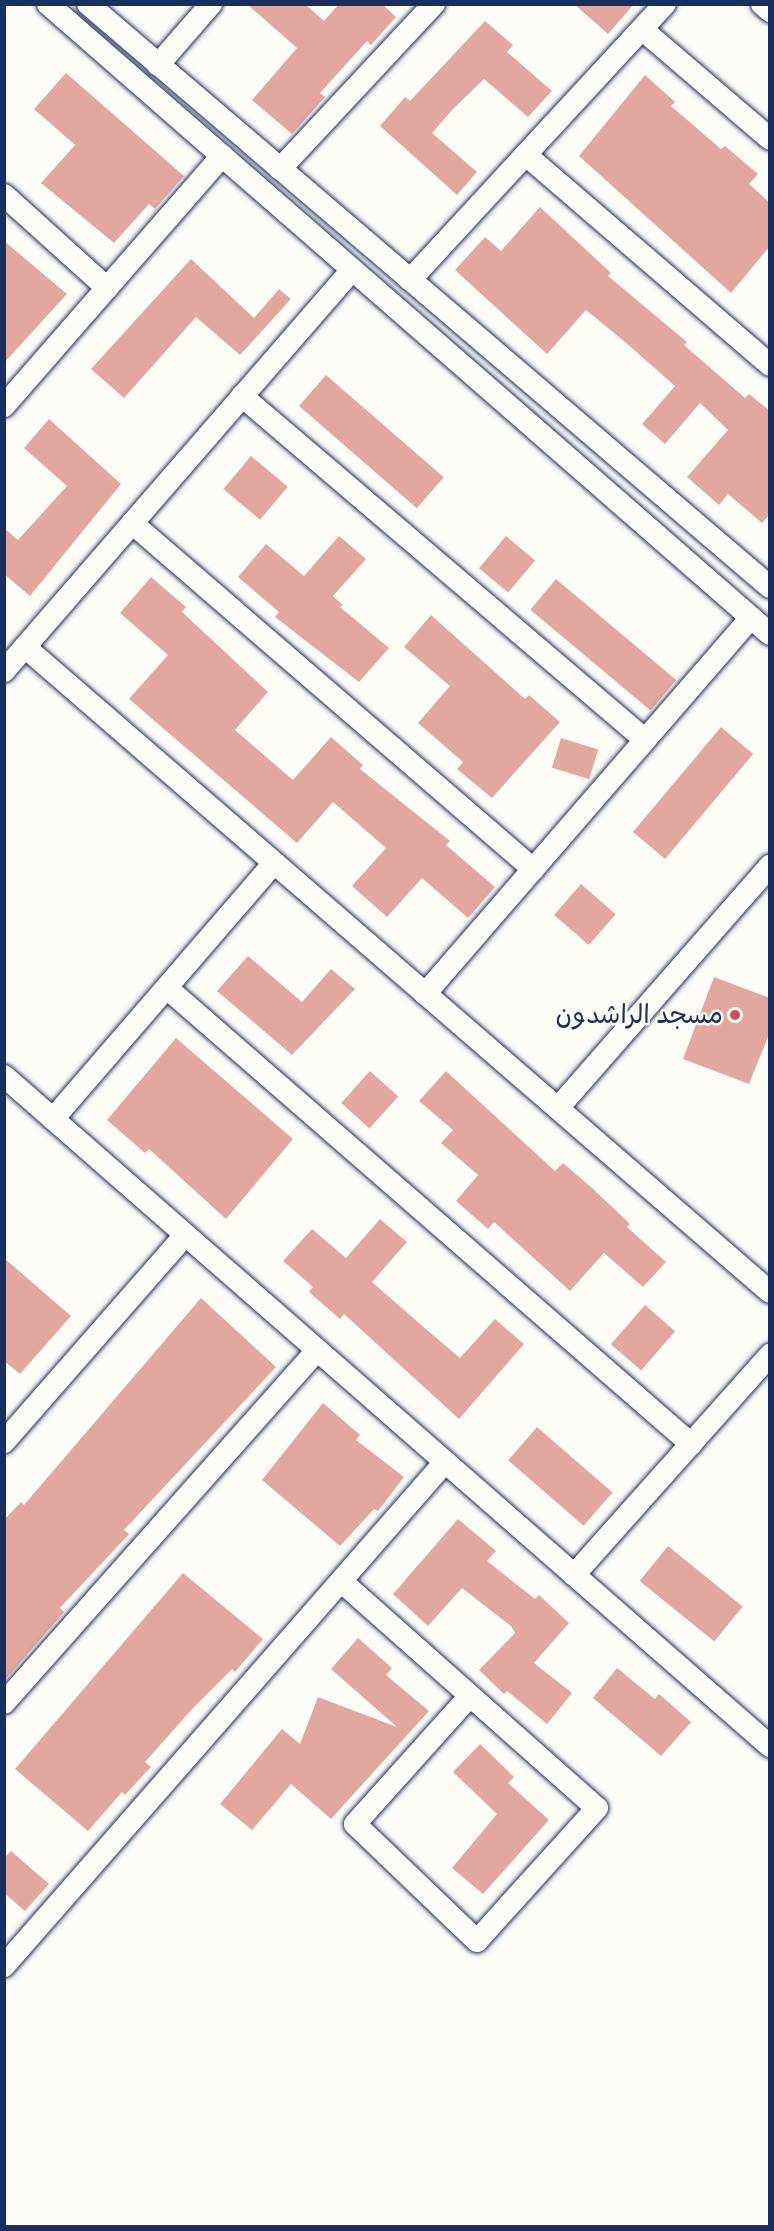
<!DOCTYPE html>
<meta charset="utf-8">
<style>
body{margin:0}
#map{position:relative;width:774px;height:2231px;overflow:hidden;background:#fdfcf7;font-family:Caveat,"Playpen Sans Arabic",sans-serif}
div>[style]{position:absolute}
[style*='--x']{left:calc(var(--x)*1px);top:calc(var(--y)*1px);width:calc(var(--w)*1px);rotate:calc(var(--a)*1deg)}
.building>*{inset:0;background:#e2a89f;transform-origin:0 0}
.roads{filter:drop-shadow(0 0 2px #1b2f5e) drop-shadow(0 0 2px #1b2f5e)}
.minor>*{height:22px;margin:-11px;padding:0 11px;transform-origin:11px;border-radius:11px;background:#fdfcf7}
.dots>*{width:16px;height:16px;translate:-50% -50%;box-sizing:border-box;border:3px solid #fdfcf7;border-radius:50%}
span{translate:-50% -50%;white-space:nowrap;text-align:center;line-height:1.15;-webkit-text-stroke:5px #fdfcf7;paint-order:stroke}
.poi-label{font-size:26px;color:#1b2f5e}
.right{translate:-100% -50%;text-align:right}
.frame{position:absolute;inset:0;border:6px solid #1b2f5e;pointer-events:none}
</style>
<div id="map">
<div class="building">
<i style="clip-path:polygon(247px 4px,305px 4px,324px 21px,339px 4px,382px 4px,396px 17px,371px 45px,367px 41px,320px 93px,325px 97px,292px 134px,252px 100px,297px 48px)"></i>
<i style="clip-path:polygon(574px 4px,634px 4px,608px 34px)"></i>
<i style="clip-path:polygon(485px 21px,513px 45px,507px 52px,552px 91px,528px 117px,484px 79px,453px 109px,432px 133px,477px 172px,457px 195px,380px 126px,405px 97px,410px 101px)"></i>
<i style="clip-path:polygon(66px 73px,184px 176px,155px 209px,149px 204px,114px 243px,41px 183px,75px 145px,34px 109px)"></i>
<i style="clip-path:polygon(645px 75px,675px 102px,671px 106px,721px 149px,725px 146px,758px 174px,749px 184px,770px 203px,770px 246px,731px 293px,579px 156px)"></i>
<i style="clip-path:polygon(540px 207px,611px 273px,608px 276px,687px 342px,684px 345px,745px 398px,749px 394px,770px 411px,770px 514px,762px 523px,728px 494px,719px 505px,687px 477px,728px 430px,700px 403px,665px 444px,642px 424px,675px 386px,625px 342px,586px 310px,547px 354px,455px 270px,485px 237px,501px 251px)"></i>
<i style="clip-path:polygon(4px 241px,67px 294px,4px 363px)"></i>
<i style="clip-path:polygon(191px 259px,254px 318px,279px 289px,291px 299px,240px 355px,196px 317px,124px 398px,91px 369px)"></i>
<i style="left:326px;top:375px;width:156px;height:41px;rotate:41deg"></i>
<i style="clip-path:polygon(49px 419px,121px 484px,30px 596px,4px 574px,4px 528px,18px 540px,67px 486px,24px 448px)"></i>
<i style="left:251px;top:456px;width:48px;height:43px;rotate:40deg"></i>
<i style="clip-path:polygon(339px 536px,366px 559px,333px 596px,343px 605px,340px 607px,389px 648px,359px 682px,275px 617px,279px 612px,238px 577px,266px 544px,304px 576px)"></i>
<i style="left:506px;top:536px;width:38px;height:42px;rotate:40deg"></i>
<i style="clip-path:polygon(151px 577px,186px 607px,182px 612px,268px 692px,235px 730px,293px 780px,331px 737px,363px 765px,360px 769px,450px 841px,446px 845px,495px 887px,468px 918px,422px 878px,387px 917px,352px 886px,386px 848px,333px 802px,297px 843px,129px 699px,168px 655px,120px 613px)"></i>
<i style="left:556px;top:579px;width:157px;height:40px;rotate:40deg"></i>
<i style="clip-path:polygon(431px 615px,525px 699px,529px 695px,560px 722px,492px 798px,457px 769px,463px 762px,418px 723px,450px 686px,404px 647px)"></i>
<i style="left:721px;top:727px;width:42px;height:137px;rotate:40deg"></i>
<i style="left:561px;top:738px;width:39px;height:31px;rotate:17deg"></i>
<i style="left:581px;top:884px;width:46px;height:41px;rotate:41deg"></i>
<i style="clip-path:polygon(248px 956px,302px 1002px,331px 969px,355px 989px,292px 1055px,217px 991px)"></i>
<i style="clip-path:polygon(714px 977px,770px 998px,770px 1032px,749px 1084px,683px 1059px)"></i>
<i style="clip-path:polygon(176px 1038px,293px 1139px,226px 1219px,149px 1149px,145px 1153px,107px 1120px)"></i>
<i style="left:370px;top:1071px;width:38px;height:43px;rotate:42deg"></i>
<i style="clip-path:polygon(446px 1071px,555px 1171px,563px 1163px,591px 1187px,630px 1224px,627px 1227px,666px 1262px,643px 1287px,604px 1253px,570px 1291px,494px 1222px,488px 1229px,456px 1201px,478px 1175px,441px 1143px,453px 1130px,419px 1101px)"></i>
<i style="clip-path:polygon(380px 1219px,407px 1242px,372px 1282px,420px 1324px,460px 1358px,495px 1319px,524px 1344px,459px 1419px,344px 1314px,340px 1319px,309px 1292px,313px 1287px,283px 1261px,312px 1229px,346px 1258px)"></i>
<i style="clip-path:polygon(4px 1258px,71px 1316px,20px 1374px,4px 1361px)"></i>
<i style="clip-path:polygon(201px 1298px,276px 1367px,124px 1530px,129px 1534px,60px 1608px,64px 1612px,4px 1681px,4px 1520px,21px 1502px,24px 1505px)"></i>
<i style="left:645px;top:1305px;width:40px;height:52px;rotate:41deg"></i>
<i style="clip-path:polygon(323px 1403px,360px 1435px,356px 1440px,404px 1477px,378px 1511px,374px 1509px,340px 1546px,262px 1480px)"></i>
<i style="left:537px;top:1427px;width:100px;height:44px;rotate:41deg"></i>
<i style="clip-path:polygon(458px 1519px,496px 1551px,487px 1561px,535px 1599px,539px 1595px,569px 1623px,534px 1663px,572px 1693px,547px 1724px,507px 1691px,504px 1694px,479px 1670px,515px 1633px,511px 1626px,462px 1588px,428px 1626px,393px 1594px)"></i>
<i style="left:668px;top:1546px;width:96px;height:45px;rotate:39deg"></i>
<i style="clip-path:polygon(183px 1573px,263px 1639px,235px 1672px,232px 1669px,194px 1707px,145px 1762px,151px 1767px,125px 1795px,122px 1792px,88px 1831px,15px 1769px)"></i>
<i style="clip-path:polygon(358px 1638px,392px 1668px,386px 1675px,429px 1711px,331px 1819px,291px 1784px,252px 1830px,220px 1804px,282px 1729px,300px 1744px,318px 1697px,397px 1727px,331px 1669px)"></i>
<i style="clip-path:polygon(617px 1668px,655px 1699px,659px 1694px,691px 1722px,661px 1756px,593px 1698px)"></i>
<i style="clip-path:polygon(480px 1744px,514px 1777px,508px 1783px,549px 1820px,483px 1894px,452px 1868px,497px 1814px,453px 1772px)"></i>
<i style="clip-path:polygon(11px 1851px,49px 1884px,25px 1911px,4px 1893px,4px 1858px)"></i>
</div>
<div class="roads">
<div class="minor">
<i style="--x:48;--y:4;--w:958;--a:41.11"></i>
<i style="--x:88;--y:4;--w:897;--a:40.53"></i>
<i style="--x:762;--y:4;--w:11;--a:41"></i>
<i style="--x:643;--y:30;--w:167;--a:40.6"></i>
<i style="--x:158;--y:65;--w:81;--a:-49"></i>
<i style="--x:526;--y:155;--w:322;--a:40.7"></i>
<i style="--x:280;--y:169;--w:226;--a:-47"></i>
<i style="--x:4;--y:195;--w:139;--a:42.1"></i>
<i style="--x:410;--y:280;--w:376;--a:-47.3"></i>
<i style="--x:242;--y:396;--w:528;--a:40.47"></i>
<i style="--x:4;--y:406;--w:332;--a:-48.9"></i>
<i style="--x:132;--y:523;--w:530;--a:40.79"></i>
<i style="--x:25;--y:647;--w:985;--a:40.89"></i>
<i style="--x:4;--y:671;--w:531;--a:-49.05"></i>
<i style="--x:167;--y:988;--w:695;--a:41.03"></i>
<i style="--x:425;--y:994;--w:498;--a:-49.1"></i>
<i style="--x:4;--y:1076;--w:1018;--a:41.18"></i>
<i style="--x:558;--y:1108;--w:322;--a:-48.8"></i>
<i style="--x:53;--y:1119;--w:338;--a:-49.2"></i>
<i style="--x:4;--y:1442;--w:275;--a:-48.8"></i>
<i style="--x:574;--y:1575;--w:295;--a:-48.3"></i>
<i style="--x:341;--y:1581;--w:342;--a:41.6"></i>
<i style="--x:597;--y:1808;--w:179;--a:132.1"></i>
<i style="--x:477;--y:1941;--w:169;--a:-136.2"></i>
<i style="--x:355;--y:1824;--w:172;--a:-48.1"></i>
<i style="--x:4;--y:1703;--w:472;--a:-48.4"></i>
<i style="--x:4;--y:1966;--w:670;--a:-48.81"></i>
</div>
</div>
<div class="dots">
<i style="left:735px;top:1015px;background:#d1495b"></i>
</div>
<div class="poi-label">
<span class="right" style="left:723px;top:1015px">مسجد الراشدون</span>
</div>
<div class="frame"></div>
</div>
